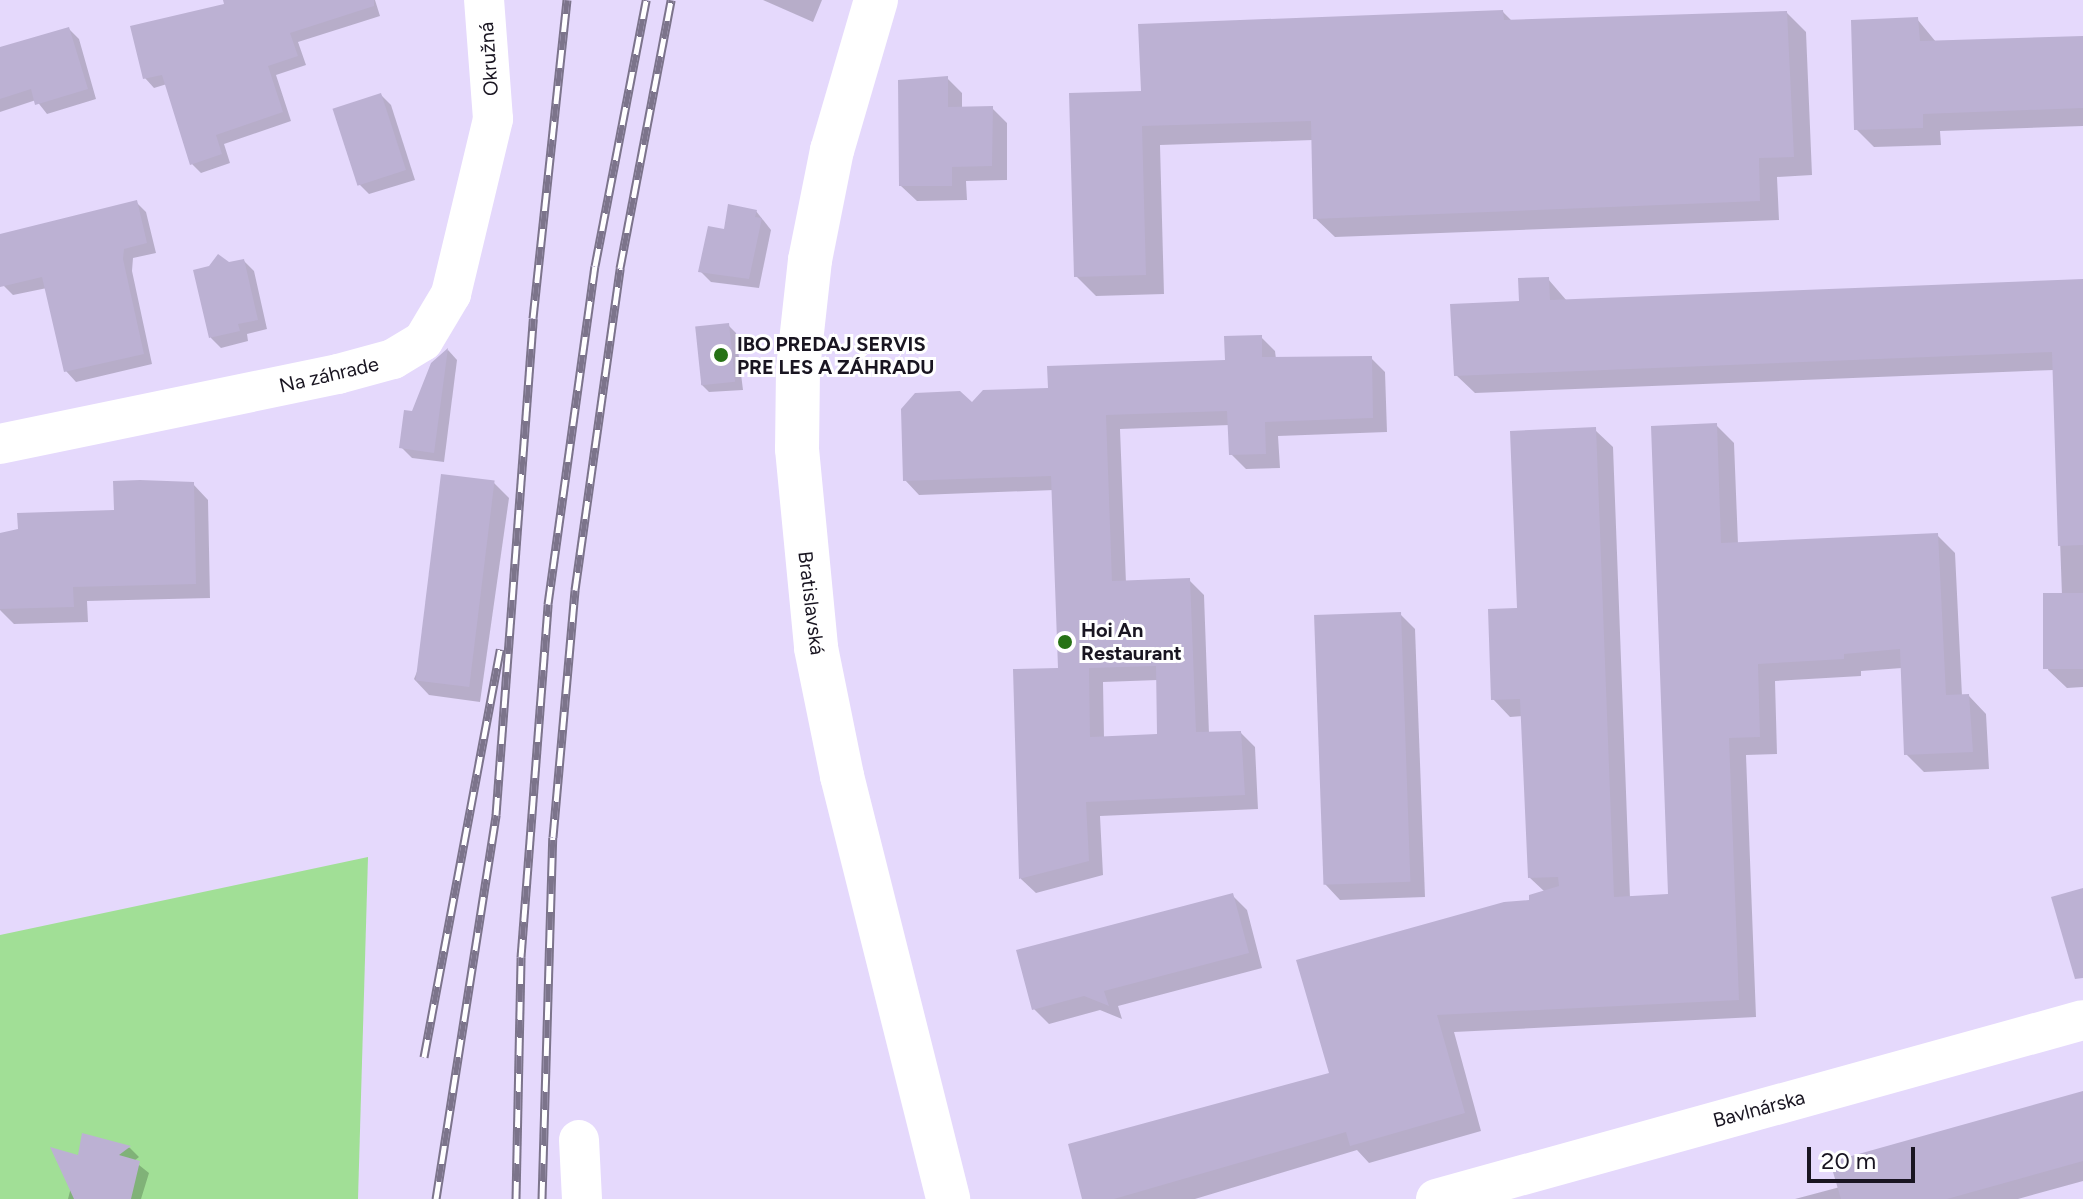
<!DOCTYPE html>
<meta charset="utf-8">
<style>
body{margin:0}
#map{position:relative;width:2083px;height:1199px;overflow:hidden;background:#e5d9fc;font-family:Figtree,sans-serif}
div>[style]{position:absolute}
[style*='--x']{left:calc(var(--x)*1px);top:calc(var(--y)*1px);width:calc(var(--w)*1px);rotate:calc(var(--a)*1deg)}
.green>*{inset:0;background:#a1df96}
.shadow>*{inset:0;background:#0003}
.building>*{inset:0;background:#bcb1d3;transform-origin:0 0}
.minor>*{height:40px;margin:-20px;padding:0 20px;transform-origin:20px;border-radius:20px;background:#fff}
.major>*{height:44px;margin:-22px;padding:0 22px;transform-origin:22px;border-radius:22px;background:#fff}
.rail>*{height:9px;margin-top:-4.5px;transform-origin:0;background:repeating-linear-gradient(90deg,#fff 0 18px,#7c748b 0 36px);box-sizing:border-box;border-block:2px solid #7c748b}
.dots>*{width:22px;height:22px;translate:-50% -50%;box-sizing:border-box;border:4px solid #fff;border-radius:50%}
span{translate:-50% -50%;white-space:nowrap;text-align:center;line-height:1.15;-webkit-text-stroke:6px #fff;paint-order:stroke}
.street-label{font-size:20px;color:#191521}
.poi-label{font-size:20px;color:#191521;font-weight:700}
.left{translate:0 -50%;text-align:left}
.scale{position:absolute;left:1807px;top:1147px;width:108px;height:36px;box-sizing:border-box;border:4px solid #191521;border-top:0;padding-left:10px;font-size:24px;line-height:28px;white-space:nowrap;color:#191521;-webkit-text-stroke:6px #fff;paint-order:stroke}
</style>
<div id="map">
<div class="green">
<i style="clip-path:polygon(368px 857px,358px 1199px,0 1199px,0 935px)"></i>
</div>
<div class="shadow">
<i style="clip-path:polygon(225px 0,375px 0,380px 16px,298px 42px,306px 65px,276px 75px,291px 121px,224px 144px,230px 163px,201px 173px,192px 164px,167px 84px,154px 88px,145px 78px,227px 6px)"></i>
<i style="clip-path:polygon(763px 0,822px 0,813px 22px)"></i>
<i style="clip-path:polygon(1503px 12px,1513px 22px,1787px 13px,1806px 32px,1812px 175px,1777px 177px,1779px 220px,1335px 237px,1315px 218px,1313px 140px,1160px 145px,1164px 294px,1096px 296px,1076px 276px,1143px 93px)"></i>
<i style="clip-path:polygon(1917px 19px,1936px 42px,2083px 38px,2083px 126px,1940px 131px,1941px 145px,1874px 147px,1856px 129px)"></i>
<i style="clip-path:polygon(69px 29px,79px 39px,96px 99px,47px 114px,36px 100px,0 112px,0 49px)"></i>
<i style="clip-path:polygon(947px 78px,962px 93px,962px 109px,992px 108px,1007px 123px,1007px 180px,966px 181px,967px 200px,917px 201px,901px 186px)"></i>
<i style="clip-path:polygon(381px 95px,391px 105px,415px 180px,369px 194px,359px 184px)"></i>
<i style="clip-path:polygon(136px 202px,146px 212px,156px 253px,133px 258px,132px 271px,152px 364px,76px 382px,66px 371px,47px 288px,13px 295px,3px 285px,0 236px)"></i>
<i style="clip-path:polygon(756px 211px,771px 230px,759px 288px,711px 282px,701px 272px,725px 231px)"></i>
<i style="clip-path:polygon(244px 261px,254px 271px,267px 329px,247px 334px,248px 341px,221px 348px,211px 338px,210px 267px)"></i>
<i style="clip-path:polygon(1548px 279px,1567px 301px,2083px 281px,2083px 687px,2067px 688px,2048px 670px,2062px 596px,2054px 370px,1475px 393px,1456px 375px)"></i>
<i style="clip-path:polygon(728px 325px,736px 333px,743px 390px,709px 392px,701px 384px)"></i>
<i style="clip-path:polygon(evenodd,1261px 337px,1275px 351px,1276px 359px,1371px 358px,1385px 372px,1387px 432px,1278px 436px,1280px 468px,1246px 469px,1231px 454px,1230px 425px,1120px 429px,1126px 583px,1189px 580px,1204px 595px,1209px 734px,1241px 733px,1255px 747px,1258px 809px,1100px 816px,1103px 875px,1036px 893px,1021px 879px,1015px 671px,1060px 670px,1054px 490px,919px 495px,905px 480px,973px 404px,1227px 362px,1261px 337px,1158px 680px,1159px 736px,1104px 738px,1103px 682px,1158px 680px)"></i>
<i style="clip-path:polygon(448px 350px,457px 360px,444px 462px,412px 458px,402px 448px,413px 413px,433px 364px)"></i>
<i style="clip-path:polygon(1716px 425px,1734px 443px,1738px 544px,1937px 535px,1955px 553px,1962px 696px,1969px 696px,1986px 714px,1989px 769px,1924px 772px,1906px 754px,1902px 668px,1861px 671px,1861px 676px,1775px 681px,1777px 754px,1746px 755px,1756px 1017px,1454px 1032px,1481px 1131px,1369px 1163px,1357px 1150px,1195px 1199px,1084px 1199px,1331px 1074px,1545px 892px,1530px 878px,1523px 716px,1510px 717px,1493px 699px,1519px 610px,1595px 430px,1613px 447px,1630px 898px,1670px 896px)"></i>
<i style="clip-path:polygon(494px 483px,509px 498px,480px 702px,429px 695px,414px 679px)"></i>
<i style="clip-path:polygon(193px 484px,208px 500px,210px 598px,87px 601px,88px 622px,14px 624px,0 610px,0 536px,116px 512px)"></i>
<i style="clip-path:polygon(1400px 614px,1415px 629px,1425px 897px,1340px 900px,1325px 884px)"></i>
<i style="clip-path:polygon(1232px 895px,1247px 910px,1262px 968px,1118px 1006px,1122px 1019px,1100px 1010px,1049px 1024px,1034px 1009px)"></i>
<i style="clip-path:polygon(2083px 1093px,2083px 1181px,2018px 1199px,1795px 1199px,1840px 1187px)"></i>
<i style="clip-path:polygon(84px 1136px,130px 1148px,139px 1157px,134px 1161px,149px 1173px,141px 1199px,68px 1199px)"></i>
</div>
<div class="building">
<i style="clip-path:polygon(223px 0,374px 0,374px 6px,290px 33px,298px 56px,268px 66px,283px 112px,216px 135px,222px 154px,190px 165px,162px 75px,143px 79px,130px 26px,224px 4px)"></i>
<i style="clip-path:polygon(1503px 10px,1504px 20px,1787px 11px,1794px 157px,1759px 158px,1760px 201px,1313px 219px,1311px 121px,1142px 126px,1146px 275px,1074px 277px,1069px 93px,1141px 91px,1138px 24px)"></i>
<i style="clip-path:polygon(1918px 17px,1920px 41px,2083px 36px,2083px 108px,1923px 114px,1923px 128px,1854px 130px,1851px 20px)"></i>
<i style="clip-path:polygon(69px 27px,88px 89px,35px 105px,31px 89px,0 99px,0 47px)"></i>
<i style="clip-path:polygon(948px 76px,948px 107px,993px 106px,992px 166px,952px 167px,952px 186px,899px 186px,898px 80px)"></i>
<i style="left:381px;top:93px;width:81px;height:51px;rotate:72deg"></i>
<i style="clip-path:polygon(137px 200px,147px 243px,124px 249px,123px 259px,144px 354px,64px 372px,42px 277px,0 287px,0 234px)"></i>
<i style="clip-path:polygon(728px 204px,757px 210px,755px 217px,762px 218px,749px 279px,698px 272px,708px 226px,724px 229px)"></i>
<i style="clip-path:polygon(218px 254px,229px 262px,244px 259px,258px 320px,238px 324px,240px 331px,209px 338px,193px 270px,209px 266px)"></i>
<i style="clip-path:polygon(1549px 277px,1550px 300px,2083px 279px,2083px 545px,2058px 546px,2052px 352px,1454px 376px,1450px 304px,1519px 301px,1518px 278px)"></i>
<i style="left:729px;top:323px;width:59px;height:34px;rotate:84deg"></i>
<i style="clip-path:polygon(evenodd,1262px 335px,1262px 357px,1372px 356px,1373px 418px,1265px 422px,1266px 454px,1229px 455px,1227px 411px,1106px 415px,1112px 581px,1190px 578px,1196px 732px,1241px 731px,1245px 795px,1086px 802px,1089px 861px,1019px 879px,1013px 669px,1058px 668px,1051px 476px,903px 481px,901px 409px,915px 393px,960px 391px,972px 402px,983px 390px,1048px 388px,1047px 366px,1225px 360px,1224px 336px,1262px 335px,1156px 666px,1157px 734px,1090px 737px,1089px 668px,1156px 666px)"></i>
<i style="clip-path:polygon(448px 348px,434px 453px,399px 448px,404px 410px,412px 411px,431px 363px)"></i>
<i style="clip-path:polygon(1717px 423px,1721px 543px,1938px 533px,1946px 695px,1969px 694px,1973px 752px,1904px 755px,1900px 649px,1844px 654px,1844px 659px,1758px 664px,1760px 737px,1729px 738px,1739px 1000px,1437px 1015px,1465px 1113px,1350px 1146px,1346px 1132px,1114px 1199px,1082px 1199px,1068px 1144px,1329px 1073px,1296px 960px,1504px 902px,1529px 900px,1529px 895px,1559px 886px,1558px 877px,1528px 878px,1520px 699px,1491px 700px,1488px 609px,1517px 608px,1510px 431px,1596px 427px,1614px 897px,1668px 894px,1651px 426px)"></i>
<i style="left:441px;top:474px;width:54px;height:208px;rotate:7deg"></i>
<i style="clip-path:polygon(140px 480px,194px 482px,196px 584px,73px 587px,74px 607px,0 609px,0 533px,18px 529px,17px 513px,114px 510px,113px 481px)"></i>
<i style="left:2083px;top:593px;width:76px;height:40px;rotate:90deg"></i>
<i style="left:1401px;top:612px;width:270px;height:87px;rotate:88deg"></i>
<i style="clip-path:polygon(2083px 888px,2083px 978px,2075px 979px,2051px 897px)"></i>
<i style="clip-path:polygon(1233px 893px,1249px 953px,1104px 991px,1109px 1006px,1084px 996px,1032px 1010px,1016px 950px)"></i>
<i style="clip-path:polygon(2083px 1091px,2083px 1161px,1947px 1199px,1841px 1199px,1830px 1162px)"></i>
<i style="clip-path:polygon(82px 1133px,131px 1146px,119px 1155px,140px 1161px,131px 1199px,74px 1199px,50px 1147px,78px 1155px)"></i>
</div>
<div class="minor">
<i style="--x:0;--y:444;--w:345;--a:-11.7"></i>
<i style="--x:338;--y:374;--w:57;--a:-15.3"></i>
<i style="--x:393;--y:359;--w:35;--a:-31"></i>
<i style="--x:423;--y:341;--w:55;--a:-59.2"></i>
<i style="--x:451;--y:294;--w:180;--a:-76.5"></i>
<i style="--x:493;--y:119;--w:119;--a:-94.3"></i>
<i style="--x:579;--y:1140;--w:59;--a:87.1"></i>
<i style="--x:1436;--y:1199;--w:671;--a:-15.46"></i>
</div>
<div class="major">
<i style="--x:876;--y:0;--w:156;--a:106.3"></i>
<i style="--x:832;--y:150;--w:112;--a:101.3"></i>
<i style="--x:810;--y:260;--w:110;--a:96.3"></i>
<i style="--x:798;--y:369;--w:80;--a:90.7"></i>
<i style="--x:797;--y:449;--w:200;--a:84.5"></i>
<i style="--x:816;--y:648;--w:131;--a:78.5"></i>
<i style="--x:842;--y:776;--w:436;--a:75.9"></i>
</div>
<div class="rail">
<i style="--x:424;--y:1057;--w:415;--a:-79.4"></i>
<i style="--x:436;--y:1199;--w:389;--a:-81.1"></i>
<i style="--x:496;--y:815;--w:498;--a:-85.7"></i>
<i style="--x:533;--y:318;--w:320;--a:-83.9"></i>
<i style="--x:516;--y:1199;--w:242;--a:-88.8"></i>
<i style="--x:521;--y:957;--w:354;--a:-85.6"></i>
<i style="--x:548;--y:604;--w:341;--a:-82.1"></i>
<i style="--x:595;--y:266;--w:271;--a:-79.1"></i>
<i style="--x:542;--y:1199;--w:362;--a:-88.3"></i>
<i style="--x:553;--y:837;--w:248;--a:-84.9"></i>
<i style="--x:575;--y:590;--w:325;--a:-82"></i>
<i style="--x:620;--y:268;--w:273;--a:-79.2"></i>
</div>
<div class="dots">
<i style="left:721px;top:355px;background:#277216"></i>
<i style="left:1065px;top:642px;background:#277216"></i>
</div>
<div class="street-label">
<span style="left:489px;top:59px;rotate:-94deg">Okružná</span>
<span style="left:329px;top:375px;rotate:-13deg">Na záhrade</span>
<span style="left:811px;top:603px;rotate:83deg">Bratislavská</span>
<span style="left:1759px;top:1109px;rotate:-15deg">Bavlnárska</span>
</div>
<div class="poi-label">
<span class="left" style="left:737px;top:356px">IBO PREDAJ SERVIS<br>PRE LES A ZÁHRADU</span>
<span class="left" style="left:1081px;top:642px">Hoi An<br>Restaurant</span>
</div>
<div class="scale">20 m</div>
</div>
